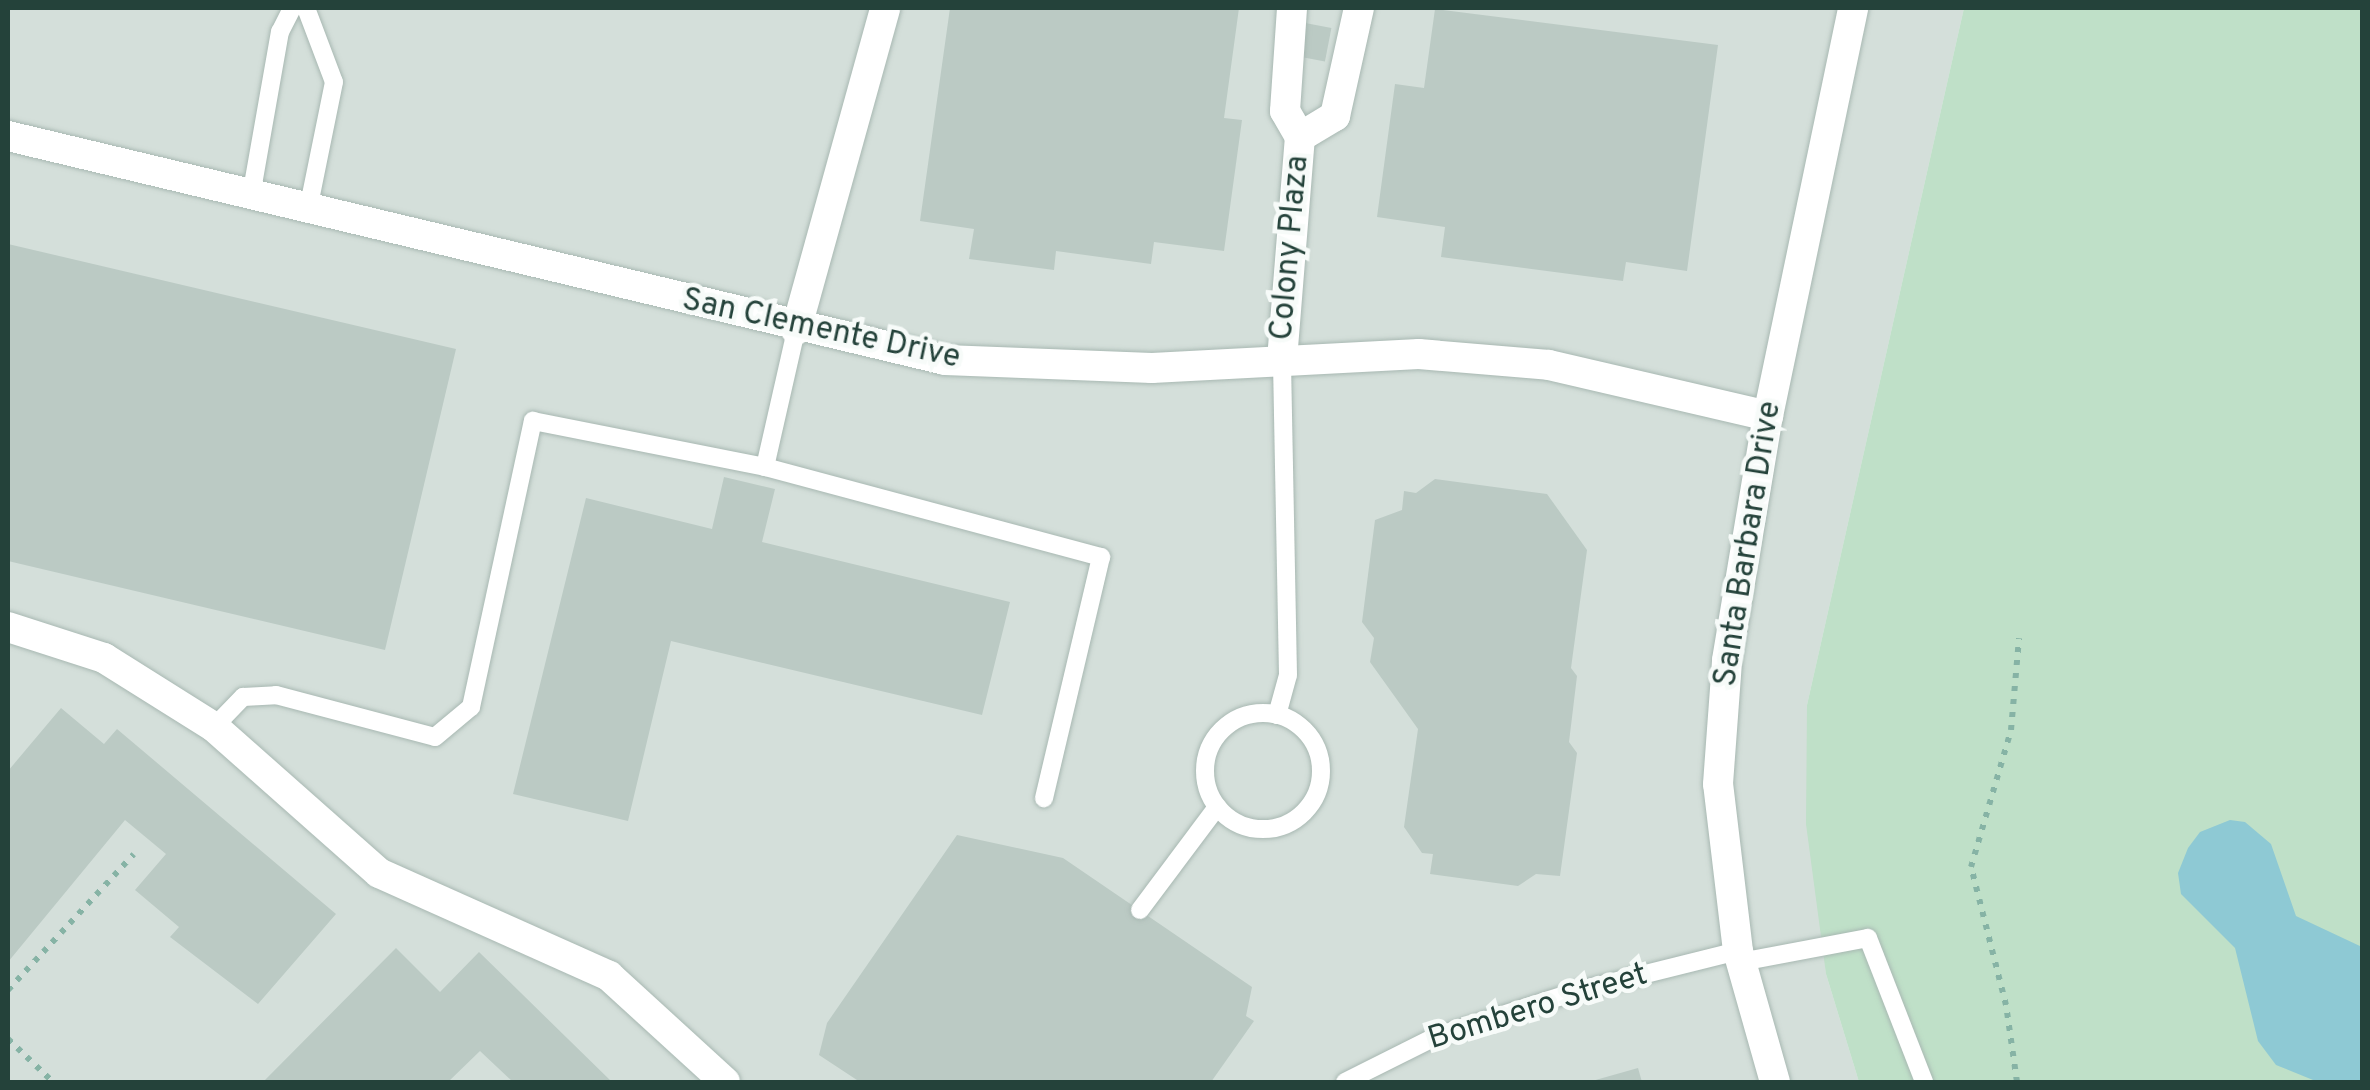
<!DOCTYPE html>
<style>
body{margin:0}
#map{position:relative;width:2370px;height:1090px;overflow:hidden;background:#e6efeb;font-family:Overpass,sans-serif}
div>[style]{position:absolute}
[style*='--x']{left:calc(var(--x)*1px);top:calc(var(--y)*1px);width:calc(var(--w)*1px);rotate:calc(var(--a)*1deg)}
.built>*{inset:0;background:#d4dfda}
.green>*{inset:0;background:#bfe0c8}
.water>*{inset:0;background:#8ec9d4}
.building>*{inset:0;background:#bbcac4;transform-origin:0 0}
.path>*{height:6px;margin-top:-3px;transform-origin:0;background:repeating-linear-gradient(90deg,#86b3a5 0 5px,transparent 0 13px)}
.roads{filter:drop-shadow(0 0 2px #a8b8b2) drop-shadow(0 0 2px #a8b8b2)}
.service>*{height:18px;margin:-9px;padding:0 9px;transform-origin:9px;border-radius:9px;background:#fff}
.service>.ring{margin:-9px;padding:0;box-sizing:content-box;background:none;border:18px solid #fff;border-radius:50%}
.minor>*{height:30px;margin:-15px;padding:0 15px;transform-origin:15px;border-radius:15px;background:#fff}
.tertiary>*{height:30px;margin:-15px;padding:0 15px;transform-origin:15px;border-radius:15px;background:#fff}
.secondary>*{height:30px;margin:-15px;padding:0 15px;transform-origin:15px;border-radius:15px;background:#fff}
span{translate:-50% -50%;white-space:nowrap;text-align:center;line-height:1.15;-webkit-text-stroke:9px #f7fbf9;paint-order:stroke}
.street-label{font-size:32px;color:#24423a}
.frame{position:absolute;inset:0;border:10px solid #24423a;pointer-events:none}
</style>
<div id="map">
<div class="built">
<i style="clip-path:polygon(8px 8px,1964px 8px,1807px 705px,1826px 974px,1859px 1082px,8px 1082px)"></i>
</div>
<div class="green">
<i style="clip-path:polygon(1964px 8px,2362px 8px,2362px 1082px,1859px 1082px,1826px 974px,1806px 824px,1807px 705px)"></i>
</div>
<div class="water">
<i style="clip-path:polygon(2230px 820px,2245px 822px,2271px 844px,2296px 916px,2362px 947px,2362px 1082px,2318px 1082px,2276px 1065px,2258px 1041px,2235px 948px,2181px 894px,2178px 873px,2188px 848px,2200px 832px)"></i>
</div>
<div class="building">
<i style="clip-path:polygon(950px 8px,1239px 8px,1224px 118px,1242px 120px,1224px 251px,1154px 242px,1151px 264px,1056px 251px,1054px 270px,969px 259px,974px 229px,920px 221px)"></i>
<i style="clip-path:polygon(1435px 9px,1718px 45px,1687px 271px,1626px 262px,1623px 281px,1441px 257px,1445px 227px,1377px 217px,1395px 84px,1424px 88px)"></i>
<i style="left:1300px;top:22px;width:32px;height:34px;rotate:11deg"></i>
<i style="clip-path:polygon(8px 244px,456px 349px,385px 650px,8px 561px)"></i>
<i style="clip-path:polygon(724px 477px,775px 489px,762px 542px,1010px 602px,982px 715px,671px 641px,628px 821px,513px 794px,586px 498px,712px 529px)"></i>
<i style="clip-path:polygon(1435px 479px,1547px 494px,1587px 550px,1571px 668px,1577px 676px,1569px 742px,1577px 753px,1560px 876px,1536px 874px,1518px 886px,1430px 874px,1433px 854px,1422px 853px,1404px 827px,1418px 729px,1370px 662px,1374px 638px,1362px 622px,1375px 520px,1402px 510px,1404px 491px,1416px 493px)"></i>
<i style="clip-path:polygon(61px 708px,104px 744px,117px 729px,336px 914px,258px 1004px,170px 937px,179px 927px,135px 890px,166px 854px,125px 820px,8px 962px,8px 771px)"></i>
<i style="clip-path:polygon(957px 835px,1063px 858px,1252px 987px,1246px 1016px,1254px 1021px,1211px 1082px,860px 1082px,819px 1055px,827px 1023px)"></i>
<i style="clip-path:polygon(396px 948px,440px 992px,479px 952px,612px 1082px,513px 1082px,480px 1051px,448px 1082px,263px 1082px)"></i>
<i style="clip-path:polygon(1638px 1068px,1642px 1082px,1592px 1082px,1592px 1081px)"></i>
</div>
<div class="path">
<i style="--x:8;--y:990;--w:185;--a:-47.2"></i>
<i style="--x:8;--y:1039;--w:62;--a:43.7"></i>
<i style="--x:2017;--y:1082;--w:78;--a:-98.1"></i>
<i style="--x:2006;--y:1005;--w:142;--a:-104.2"></i>
<i style="--x:1971;--y:867;--w:143;--a:-73.7"></i>
<i style="--x:2011;--y:730;--w:92;--a:-85"></i>
</div>
<div class="roads">
<div class="service">
<i style="--x:306;--y:8;--w:79;--a:69.3"></i>
<i style="--x:334;--y:82;--w:131;--a:101.5"></i>
<i style="--x:251;--y:196;--w:167;--a:-80"></i>
<i style="--x:280;--y:32;--w:27;--a:-63"></i>
<i style="--x:765;--y:467;--w:140;--a:-77.2"></i>
<i class="ring" style="left:1205px;top:713px;width:98px;height:98px"></i>
<i style="--x:1277;--y:715;--w:41;--a:-74.6"></i>
<i style="--x:1288;--y:675;--w:315;--a:-91.1"></i>
<i style="--x:214;--y:727;--w:42;--a:-46"></i>
<i style="--x:243;--y:697;--w:33;--a:-3"></i>
<i style="--x:276;--y:695;--w:164;--a:14.8"></i>
<i style="--x:435;--y:737;--w:47;--a:-39.8"></i>
<i style="--x:471;--y:707;--w:293;--a:-77.8"></i>
<i style="--x:533;--y:421;--w:237;--a:11.2"></i>
<i style="--x:765;--y:467;--w:348;--a:15"></i>
<i style="--x:1101;--y:557;--w:248;--a:103.3"></i>
<i style="--x:1140;--y:910;--w:129;--a:-53.2"></i>
<i style="--x:1741;--y:962;--w:129;--a:-10.7"></i>
<i style="--x:1868;--y:938;--w:155;--a:68.7"></i>
<i style="--x:1345;--y:1082;--w:103;--a:-26.6"></i>
<i style="--x:1437;--y:1036;--w:147;--a:-17.8"></i>
<i style="--x:1577;--y:991;--w:166;--a:-14"></i>
</div>
<div class="minor">
<i style="--x:1300;--y:137;--w:41;--a:-31"></i>
<i style="--x:1335;--y:116;--w:111;--a:-77.5"></i>
<i style="--x:1282;--y:360;--w:224;--a:-85.4"></i>
<i style="--x:1300;--y:137;--w:30;--a:-120"></i>
<i style="--x:1285;--y:111;--w:103;--a:-86.1"></i>
<i style="--x:8;--y:627;--w:101;--a:17.9"></i>
<i style="--x:104;--y:658;--w:130;--a:32.1"></i>
<i style="--x:214;--y:727;--w:220;--a:41.5"></i>
<i style="--x:379;--y:873;--w:252;--a:24.1"></i>
<i style="--x:609;--y:976;--w:157;--a:42.4"></i>
</div>
<div class="tertiary">
<i style="--x:8;--y:136;--w:963;--a:13.44"></i>
<i style="--x:945;--y:360;--w:207;--a:2.2"></i>
<i style="--x:1152;--y:368;--w:267;--a:-3"></i>
<i style="--x:1419;--y:354;--w:130;--a:4.8"></i>
<i style="--x:1549;--y:365;--w:225;--a:13.1"></i>
<i style="--x:796;--y:330;--w:334;--a:-74.5"></i>
</div>
<div class="secondary">
<i style="--x:1775;--y:1082;--w:136;--a:-105.8"></i>
<i style="--x:1738;--y:951;--w:168;--a:-96.8"></i>
<i style="--x:1718;--y:784;--w:124;--a:-85.8"></i>
<i style="--x:1727;--y:660;--w:247;--a:-80.5"></i>
<i style="--x:1768;--y:416;--w:417;--a:-78.2"></i>
</div>
</div>
<div class="street-label">
<span style="left:1291px;top:248px;rotate:-85deg">Colony Plaza</span>
<span style="left:821px;top:330px;rotate:12deg">San Clemente Drive</span>
<span style="left:1749px;top:544px;rotate:-81deg">Santa Barbara Drive</span>
<span style="left:1538px;top:1008px;rotate:-17deg">Bombero Street</span>
</div>
<div class="frame"></div>
</div>
